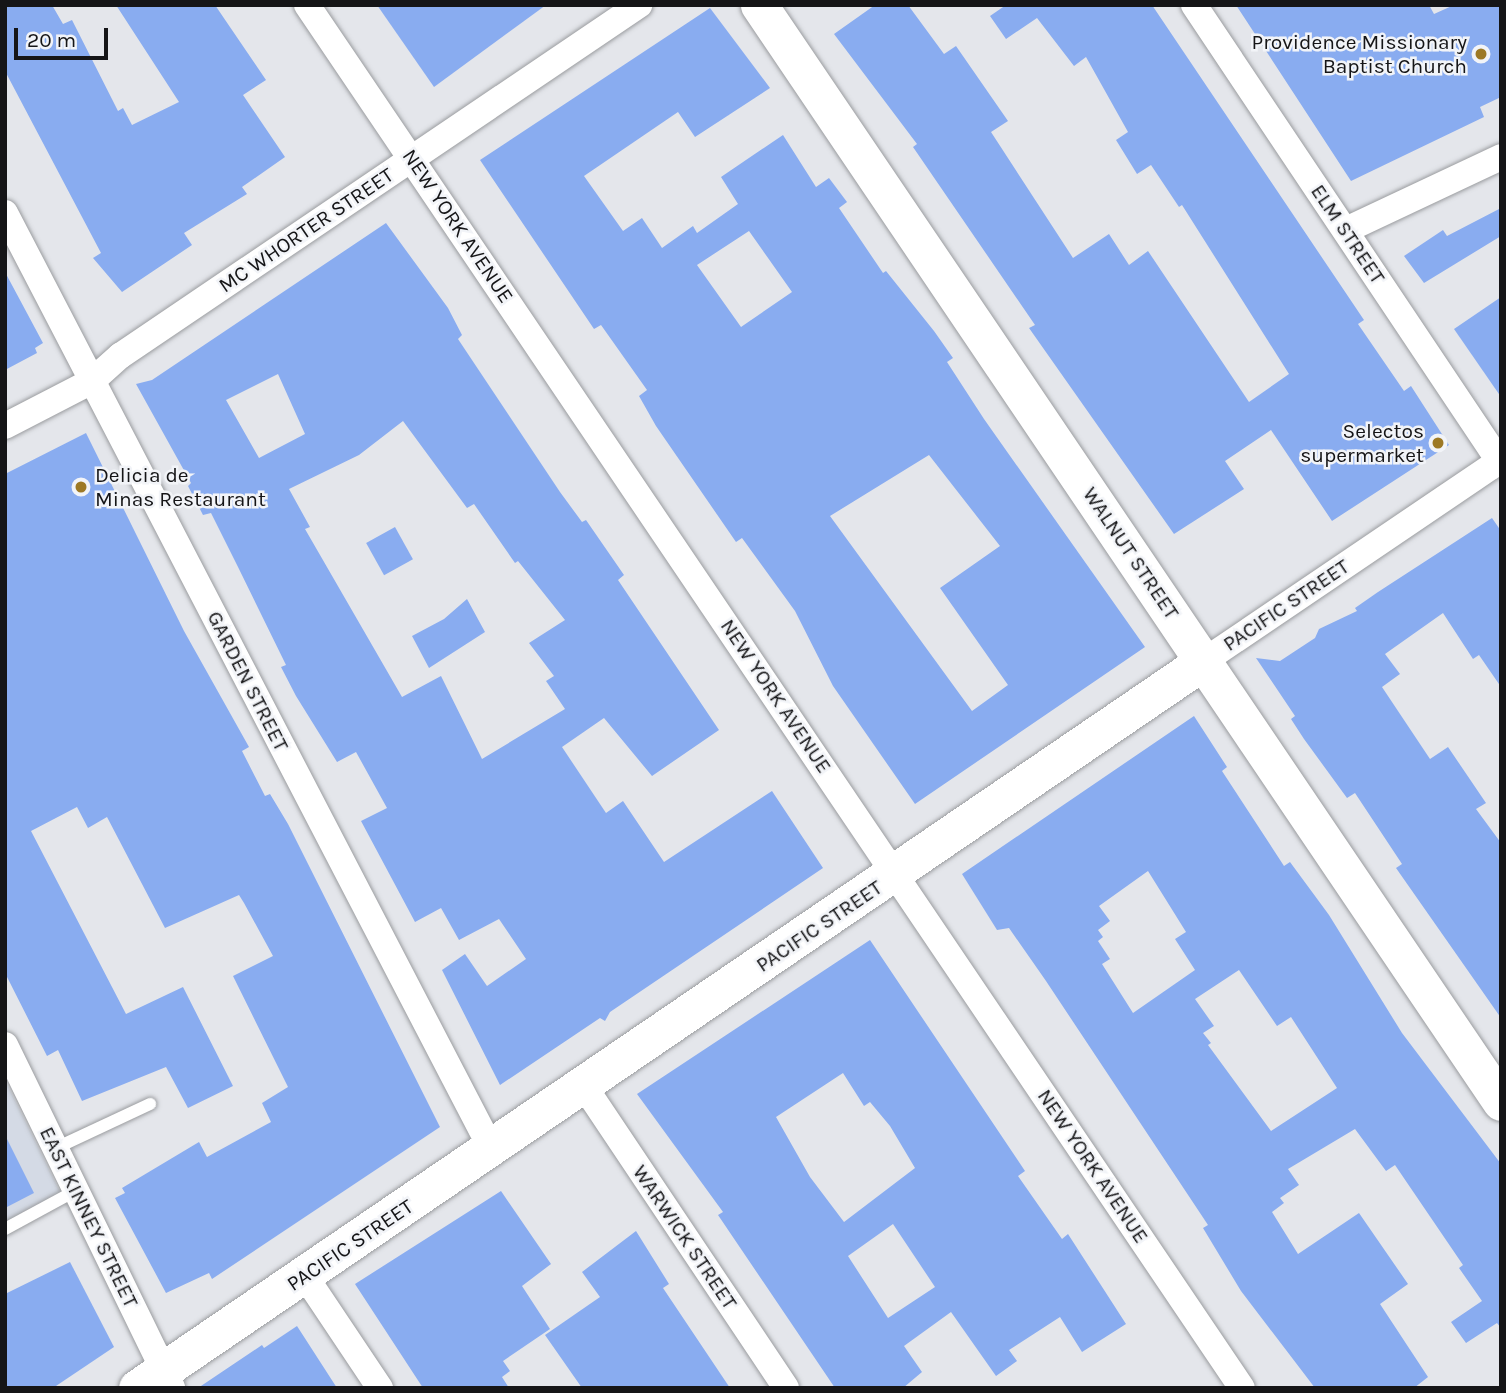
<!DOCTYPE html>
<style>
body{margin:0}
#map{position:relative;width:1506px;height:1393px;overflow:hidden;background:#e4e6eb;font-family:Karla,sans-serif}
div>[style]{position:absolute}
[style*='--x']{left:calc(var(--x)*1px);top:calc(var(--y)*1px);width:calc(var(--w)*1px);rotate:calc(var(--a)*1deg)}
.built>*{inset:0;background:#d4dae5}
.building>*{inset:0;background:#89acf0;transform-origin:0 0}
.roads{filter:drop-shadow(0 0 2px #9a9c9f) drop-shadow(0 0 2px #9a9c9f)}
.lane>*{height:12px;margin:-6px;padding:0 6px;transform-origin:6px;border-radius:6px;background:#fff}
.street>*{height:26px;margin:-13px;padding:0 13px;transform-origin:13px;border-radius:13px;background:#fff}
.secondary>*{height:37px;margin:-18.5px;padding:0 18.5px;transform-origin:18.5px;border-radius:18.5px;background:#fff}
.dots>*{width:19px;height:19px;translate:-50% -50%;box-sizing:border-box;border:4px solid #f2f4f8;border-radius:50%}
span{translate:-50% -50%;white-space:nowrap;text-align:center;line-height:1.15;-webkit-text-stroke:5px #f2f4f8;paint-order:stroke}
.poi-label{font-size:21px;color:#151517}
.right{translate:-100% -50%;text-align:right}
.left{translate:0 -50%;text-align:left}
.street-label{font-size:21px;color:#151517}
.frame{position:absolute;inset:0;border:7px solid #151517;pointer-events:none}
.scale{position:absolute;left:14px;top:28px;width:94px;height:32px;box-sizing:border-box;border:4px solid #151517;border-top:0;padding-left:9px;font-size:21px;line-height:24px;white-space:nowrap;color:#151517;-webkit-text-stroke:5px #f2f4f8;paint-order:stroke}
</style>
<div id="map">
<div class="built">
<i style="clip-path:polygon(5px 1080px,62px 1196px,5px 1224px)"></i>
</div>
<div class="building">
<i style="clip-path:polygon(5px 5px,52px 5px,63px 24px,72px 20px,118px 111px,123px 108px,132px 125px,179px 102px,116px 5px,215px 5px,266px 80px,243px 95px,285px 157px,242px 187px,247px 194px,184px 233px,192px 245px,122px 292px,93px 258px,101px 253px,5px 71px)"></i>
<i style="clip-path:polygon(377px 5px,546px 5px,434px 87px)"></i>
<i style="clip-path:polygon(875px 5px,908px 5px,944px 54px,956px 46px,1008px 121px,991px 132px,1073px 258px,1109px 234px,1129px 265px,1148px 251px,1249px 402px,1289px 374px,1182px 205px,1179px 207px,1151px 165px,1137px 174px,1116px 140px,1128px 132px,1086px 57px,1074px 66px,1037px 18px,1006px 39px,990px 16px,1006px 5px,1152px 5px,1364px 320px,1358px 324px,1404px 391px,1411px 386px,1449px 445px,1332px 521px,1271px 430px,1225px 461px,1244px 489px,1174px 534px,1029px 328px,1035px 325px,913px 147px,917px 144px,834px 34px)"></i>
<i style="clip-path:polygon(1236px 5px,1429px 5px,1434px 14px,1454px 5px,1501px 5px,1501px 97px,1480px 107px,1484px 117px,1351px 181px)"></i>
<i style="clip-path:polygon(evenodd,710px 8px,770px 88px,695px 137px,678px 112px,584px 176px,623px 231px,642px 218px,662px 248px,693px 226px,697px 233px,738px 204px,721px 177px,783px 135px,816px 187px,829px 178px,847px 202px,839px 208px,883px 273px,886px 271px,934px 331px,953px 358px,947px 362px,984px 419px,1145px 647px,915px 804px,833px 686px,795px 611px,742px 538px,736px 542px,656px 426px,639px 396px,647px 390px,601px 325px,594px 329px,480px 160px,710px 8px,749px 231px,792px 292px,741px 327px,697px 265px,749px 231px,710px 8px,929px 455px,1000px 546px,940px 588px,1008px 685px,972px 711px,830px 516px,929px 455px)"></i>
<i style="clip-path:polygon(1501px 208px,1501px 236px,1424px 283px,1404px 256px,1443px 230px,1447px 236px)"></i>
<i style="clip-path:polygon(evenodd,386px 223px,448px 308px,462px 335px,458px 339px,560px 492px,582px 522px,586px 520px,624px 575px,618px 580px,719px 730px,652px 776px,604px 718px,562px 747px,606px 813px,623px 801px,664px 862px,772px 791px,823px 868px,610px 1012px,605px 1021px,600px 1018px,500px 1085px,442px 970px,465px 954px,487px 986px,526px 959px,499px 919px,459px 940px,441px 908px,415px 922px,361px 821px,387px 808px,356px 752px,337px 762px,296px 696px,281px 667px,286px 665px,238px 567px,211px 513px,203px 515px,188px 486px,191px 483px,136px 384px,152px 380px,386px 223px,278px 374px,305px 434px,259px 458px,226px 400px,278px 374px,386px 223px,403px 421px,467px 508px,474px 504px,515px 563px,518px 561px,565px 620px,529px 643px,554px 676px,546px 681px,565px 709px,482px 759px,441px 676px,402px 697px,305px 529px,310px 527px,289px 489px,359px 455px,403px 421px)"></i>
<i style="clip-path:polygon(5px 272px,43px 343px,35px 348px,37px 353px,5px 370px)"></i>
<i style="clip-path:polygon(1501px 297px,1501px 397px,1454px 329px)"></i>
<i style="clip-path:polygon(86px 433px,184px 631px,249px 747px,242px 751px,265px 796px,270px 794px,288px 824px,440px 1127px,212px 1279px,209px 1273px,166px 1293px,115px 1198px,125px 1193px,122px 1188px,199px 1142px,207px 1157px,271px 1122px,262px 1103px,288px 1087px,233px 976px,273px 956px,244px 903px,239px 895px,165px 928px,107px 817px,88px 828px,77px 807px,31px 831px,126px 1014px,183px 987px,233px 1086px,188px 1108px,166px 1067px,82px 1101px,58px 1050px,47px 1056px,5px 973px,5px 474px)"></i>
<i style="clip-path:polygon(1492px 518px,1501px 531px,1501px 687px,1479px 655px,1473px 659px,1443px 613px,1385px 654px,1400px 674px,1382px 687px,1430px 759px,1448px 747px,1486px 803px,1476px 809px,1501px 843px,1501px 1018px,1396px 868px,1402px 864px,1355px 793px,1347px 798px,1304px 739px,1291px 719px,1295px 716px,1256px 658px,1280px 661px,1315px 638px,1319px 629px,1357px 611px,1355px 608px,1378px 592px)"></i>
<i style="left:395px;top:527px;width:37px;height:33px;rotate:61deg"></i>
<i style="clip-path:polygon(467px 599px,485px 632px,429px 668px,412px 636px,444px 619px)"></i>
<i style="clip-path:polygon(evenodd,1194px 716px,1227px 767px,1222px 771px,1284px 866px,1290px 862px,1329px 915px,1402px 1033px,1501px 1164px,1501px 1328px,1497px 1323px,1466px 1343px,1451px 1322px,1482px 1301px,1459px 1268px,1463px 1265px,1395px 1165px,1386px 1171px,1355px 1129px,1288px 1169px,1299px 1185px,1280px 1198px,1284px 1203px,1272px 1212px,1298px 1254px,1359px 1213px,1408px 1284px,1380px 1304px,1428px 1377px,1414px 1388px,1315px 1388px,1241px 1291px,1203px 1228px,1208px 1225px,1046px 981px,1009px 928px,997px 930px,962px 874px,1194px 716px,1148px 871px,1186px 932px,1175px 939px,1195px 970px,1133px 1013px,1102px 964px,1110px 959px,1098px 941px,1103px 937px,1098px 930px,1110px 921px,1099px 906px,1148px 871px,1194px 716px,1239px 970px,1277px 1026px,1291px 1017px,1337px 1088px,1271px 1131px,1208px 1045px,1211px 1043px,1203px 1033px,1214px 1026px,1195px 999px,1239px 970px)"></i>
<i style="clip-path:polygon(evenodd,870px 940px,1025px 1171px,1018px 1176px,1062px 1239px,1068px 1234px,1126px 1324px,1082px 1352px,1060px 1317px,1009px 1350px,1017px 1361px,996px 1376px,951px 1312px,904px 1346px,922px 1372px,903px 1388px,835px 1388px,718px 1215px,723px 1212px,637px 1094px,870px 940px,843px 1073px,864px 1106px,870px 1102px,890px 1126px,915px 1168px,844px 1222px,810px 1177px,776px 1117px,843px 1073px,870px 940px,893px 1224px,935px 1287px,888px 1318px,848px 1256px,893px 1224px)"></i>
<i style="clip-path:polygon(5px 1135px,34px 1193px,5px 1208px)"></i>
<i style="clip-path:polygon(501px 1191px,551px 1264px,522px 1286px,550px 1329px,503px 1361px,510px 1371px,502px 1377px,509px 1388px,423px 1388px,355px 1284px)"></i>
<i style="clip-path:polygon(636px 1231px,669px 1284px,663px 1288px,730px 1388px,582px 1388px,545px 1335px,600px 1297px,582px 1272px)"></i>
<i style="clip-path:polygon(70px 1262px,114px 1347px,53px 1388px,5px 1388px,5px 1294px)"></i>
<i style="clip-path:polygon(297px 1326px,337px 1388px,198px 1388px,262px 1345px,264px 1348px)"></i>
</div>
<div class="roads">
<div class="lane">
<i style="--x:56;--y:1148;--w:104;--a:-25.1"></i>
<i style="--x:5;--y:1229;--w:80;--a:-28.5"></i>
</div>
<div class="street">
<i style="--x:307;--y:5;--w:1669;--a:55.94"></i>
<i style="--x:1194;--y:5;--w:552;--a:56.22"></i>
<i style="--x:5;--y:213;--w:1056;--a:62.54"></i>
<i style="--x:1346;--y:230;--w:171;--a:-25.2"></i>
<i style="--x:5;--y:426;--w:98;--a:-27.3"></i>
<i style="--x:92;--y:381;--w:38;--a:-42"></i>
<i style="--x:120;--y:356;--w:627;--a:-34.07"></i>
<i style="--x:1204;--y:661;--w:356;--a:-34.1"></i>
<i style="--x:5;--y:1045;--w:381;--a:64"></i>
<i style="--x:584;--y:1086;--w:363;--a:56.2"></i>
<i style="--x:305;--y:1276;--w:135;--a:56.2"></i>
</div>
<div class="secondary">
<i style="--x:759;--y:5;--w:1324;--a:55.93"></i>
<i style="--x:137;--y:1388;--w:1291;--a:-34.27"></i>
</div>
</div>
<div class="dots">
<i style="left:1481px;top:54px;background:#9d7925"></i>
<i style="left:1438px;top:443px;background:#9d7925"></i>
<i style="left:81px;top:487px;background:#9d7925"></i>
</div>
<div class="poi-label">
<span class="right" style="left:1467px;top:54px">Providence Missionary<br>Baptist Church</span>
<span class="right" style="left:1424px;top:443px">Selectos<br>supermarket</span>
<span class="left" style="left:95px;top:487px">Delicia de<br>Minas Restaurant</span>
</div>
<div class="street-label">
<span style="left:458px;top:226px;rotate:56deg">NEW YORK AVENUE</span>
<span style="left:306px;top:230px;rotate:-34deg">MC WHORTER STREET</span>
<span style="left:1348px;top:234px;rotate:56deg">ELM STREET</span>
<span style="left:1131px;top:553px;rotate:56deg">WALNUT STREET</span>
<span style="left:1286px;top:605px;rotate:-34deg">PACIFIC STREET</span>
<span style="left:248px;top:681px;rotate:63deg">GARDEN STREET</span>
<span style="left:776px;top:696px;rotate:56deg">NEW YORK AVENUE</span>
<span style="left:819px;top:926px;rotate:-34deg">PACIFIC STREET</span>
<span style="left:1093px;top:1166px;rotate:56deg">NEW YORK AVENUE</span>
<span style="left:89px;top:1217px;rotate:64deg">EAST KINNEY STREET</span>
<span style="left:685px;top:1237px;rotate:56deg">WARWICK STREET</span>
<span style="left:350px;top:1245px;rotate:-34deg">PACIFIC STREET</span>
</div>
<div class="frame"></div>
<div class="scale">20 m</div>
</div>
